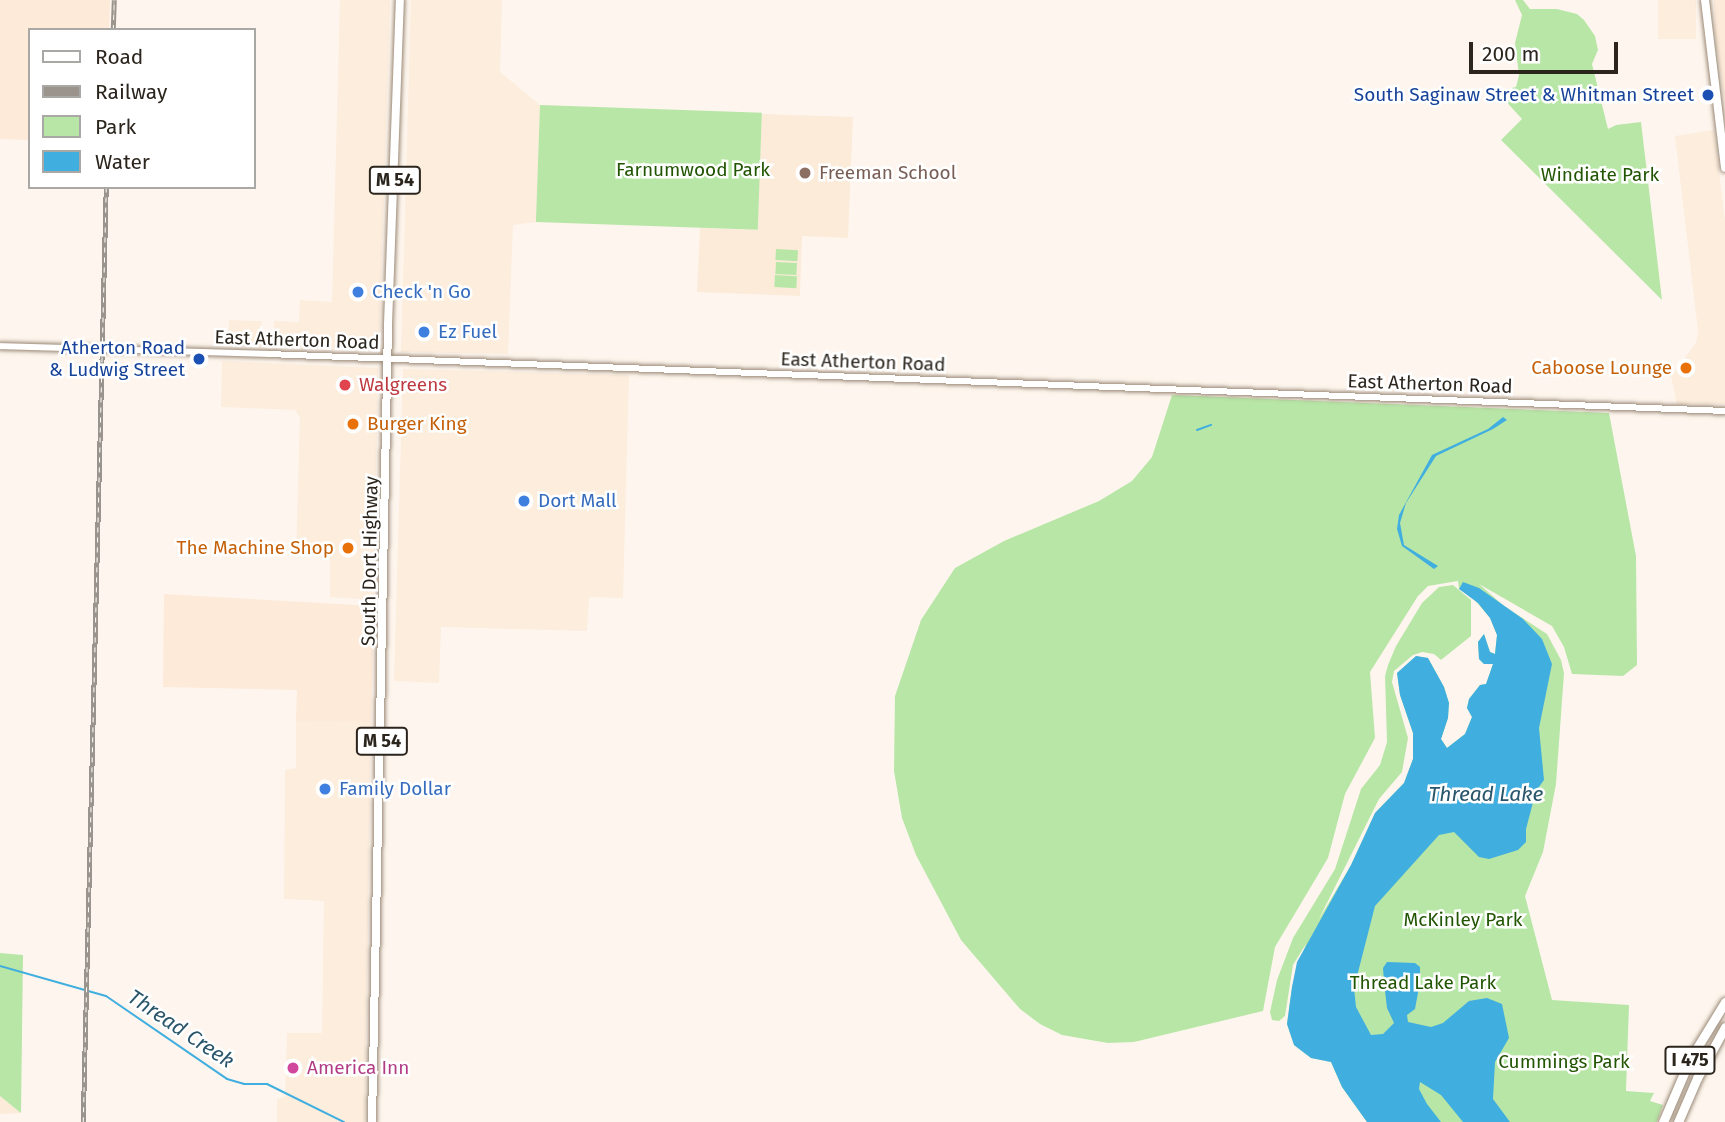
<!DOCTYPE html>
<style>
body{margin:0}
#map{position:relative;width:1725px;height:1122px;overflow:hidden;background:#fef6ee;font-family:"Fira Sans",sans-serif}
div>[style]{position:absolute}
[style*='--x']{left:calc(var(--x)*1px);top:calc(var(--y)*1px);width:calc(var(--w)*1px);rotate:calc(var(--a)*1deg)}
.built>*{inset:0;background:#fceddd;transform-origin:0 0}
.industrial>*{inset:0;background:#fdead9}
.education>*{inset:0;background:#fbebd8}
.green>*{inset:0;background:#b8e6a7;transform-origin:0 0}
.water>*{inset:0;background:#40aedf}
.stream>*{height:2px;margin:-1px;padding:0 1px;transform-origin:1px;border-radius:1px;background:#40aedf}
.roads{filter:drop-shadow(0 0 2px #9a8976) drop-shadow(0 0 2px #9a8976)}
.minor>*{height:6px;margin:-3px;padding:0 3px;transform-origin:3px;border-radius:3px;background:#fff}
.major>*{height:8px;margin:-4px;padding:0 4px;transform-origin:4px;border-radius:4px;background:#fff}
.highway>*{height:9px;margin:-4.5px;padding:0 4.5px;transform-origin:4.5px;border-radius:4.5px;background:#fff}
.rail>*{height:4.5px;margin-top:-2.25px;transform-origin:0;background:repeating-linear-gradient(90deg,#fff 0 5px,#9b948c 0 10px);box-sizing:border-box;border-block:2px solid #9b948c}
.dots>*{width:19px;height:19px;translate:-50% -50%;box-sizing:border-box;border:4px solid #fff;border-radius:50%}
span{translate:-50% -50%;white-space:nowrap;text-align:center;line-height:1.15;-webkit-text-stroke:5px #fff;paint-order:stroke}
.shield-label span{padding:2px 5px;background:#fff;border:2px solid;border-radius:5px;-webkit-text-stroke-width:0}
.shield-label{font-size:18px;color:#2b251d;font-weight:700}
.transit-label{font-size:19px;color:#164399}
.right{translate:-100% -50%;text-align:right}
.park-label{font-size:19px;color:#215502}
.education-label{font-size:19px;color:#785e54}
.left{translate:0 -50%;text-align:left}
.shop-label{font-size:19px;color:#366cbe}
.street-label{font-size:19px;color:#2b251d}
.food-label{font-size:19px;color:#c56008}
.health-label{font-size:19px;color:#be3a42}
.hotel-label{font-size:19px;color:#b23c85}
.water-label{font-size:21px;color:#29566b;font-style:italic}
.legend{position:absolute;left:28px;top:28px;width:228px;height:161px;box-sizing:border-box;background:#fff;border:2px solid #aaa8a5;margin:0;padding:9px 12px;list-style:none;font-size:21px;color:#2b251d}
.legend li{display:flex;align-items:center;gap:14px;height:35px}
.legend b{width:35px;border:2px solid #aaa8a5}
.scale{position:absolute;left:1469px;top:42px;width:149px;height:32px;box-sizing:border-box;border:4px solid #2b251d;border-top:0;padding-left:9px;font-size:21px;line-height:24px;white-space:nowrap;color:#2b251d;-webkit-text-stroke:5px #fff;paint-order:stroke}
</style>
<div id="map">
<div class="built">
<i style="clip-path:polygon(340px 0,390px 0,379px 348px,273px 347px,274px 321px,299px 322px,300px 300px,332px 302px)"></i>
<i style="clip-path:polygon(411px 0,502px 0,500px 72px,540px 105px,536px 222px,513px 225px,508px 354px,401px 352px)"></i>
<i style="left:1658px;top:0;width:38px;height:39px"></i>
<i style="clip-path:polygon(1714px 130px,1725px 221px,1725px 404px,1677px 404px,1671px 376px,1696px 343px,1698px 331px,1675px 136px)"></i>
<i style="left:229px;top:320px;width:33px;height:26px;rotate:2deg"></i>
<i style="clip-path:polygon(222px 361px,378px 368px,374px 600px,330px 597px,330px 554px,296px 552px,300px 418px,295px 410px,221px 407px)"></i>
<i style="clip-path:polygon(403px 369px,629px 375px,623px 598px,589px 597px,587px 631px,441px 627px,439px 683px,394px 681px)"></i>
<i style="clip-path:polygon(296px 721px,371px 722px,365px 1122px,277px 1122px,277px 1099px,285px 1097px,287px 1033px,322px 1033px,324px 901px,284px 899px,285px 770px,296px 768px)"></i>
</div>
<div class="industrial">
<i style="clip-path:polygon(0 0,110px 0,109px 30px,30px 30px,30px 140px,0 139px)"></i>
<i style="clip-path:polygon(1714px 0,1725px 0,1725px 104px,1715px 33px)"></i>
<i style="clip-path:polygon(164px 594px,374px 606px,371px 722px,296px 721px,297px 690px,163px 687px)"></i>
</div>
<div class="education">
<i style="clip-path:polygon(762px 114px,853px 117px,848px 238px,802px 236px,800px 296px,697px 292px,700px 228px,757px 230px)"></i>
<i style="clip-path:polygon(0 1096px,21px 1113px,0 1114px)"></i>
</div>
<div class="green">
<i style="clip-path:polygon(1515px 0,1523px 0,1530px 9px,1557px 9px,1577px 14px,1584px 20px,1595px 36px,1598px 50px,1592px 64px,1608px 129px,1616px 125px,1641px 122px,1662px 300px,1501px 140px,1522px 119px,1501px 96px,1507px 89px,1516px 87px,1519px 75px,1515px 43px,1522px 15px)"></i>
<i style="left:540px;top:105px;width:222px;height:117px;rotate:2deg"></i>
<i style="left:776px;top:249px;width:22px;height:11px;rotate:3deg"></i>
<i style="left:776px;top:262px;width:21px;height:12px;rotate:3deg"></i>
<i style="left:775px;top:275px;width:22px;height:12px;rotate:3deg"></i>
<i style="clip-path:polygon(1172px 395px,1609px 413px,1636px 556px,1637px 665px,1623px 676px,1572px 674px,1564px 647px,1552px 626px,1479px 584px,1504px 606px,1547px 634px,1561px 660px,1564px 673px,1556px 784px,1543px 852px,1525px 896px,1552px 1000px,1629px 1005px,1626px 1091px,1654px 1093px,1650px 1101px,1663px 1105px,1657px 1122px,1367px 1122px,1342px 1087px,1331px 1062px,1311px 1058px,1294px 1045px,1287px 1024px,1292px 987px,1306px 944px,1293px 965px,1285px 1016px,1279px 1021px,1272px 1020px,1270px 1012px,1277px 980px,1293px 938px,1335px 869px,1361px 789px,1380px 765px,1387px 742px,1385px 676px,1388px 665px,1396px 646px,1422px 603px,1439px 587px,1453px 585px,1471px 600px,1471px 636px,1441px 660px,1434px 654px,1422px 652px,1413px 655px,1394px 671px,1392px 682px,1408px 738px,1402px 772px,1379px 799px,1318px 921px,1351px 865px,1375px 813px,1404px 783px,1413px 759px,1413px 733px,1400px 695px,1397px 673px,1416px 656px,1428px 658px,1444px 687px,1449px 703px,1448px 718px,1441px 739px,1447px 748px,1465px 734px,1472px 717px,1467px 708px,1469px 699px,1480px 685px,1486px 684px,1493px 664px,1484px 664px,1479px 659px,1478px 642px,1484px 634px,1490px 652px,1495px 654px,1497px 635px,1490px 618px,1474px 599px,1459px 589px,1458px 581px,1428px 586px,1418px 596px,1370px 672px,1375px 738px,1345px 794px,1328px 858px,1275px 947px,1263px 1011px,1134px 1042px,1108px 1043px,1062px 1035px,1040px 1024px,1020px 1009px,961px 940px,916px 855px,902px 818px,894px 771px,895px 696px,921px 620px,955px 568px,1004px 541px,1099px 501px,1132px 481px,1152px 457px)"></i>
<i style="clip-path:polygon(0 953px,23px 955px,21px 1113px,0 1096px)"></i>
</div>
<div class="water">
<i style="clip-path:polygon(1503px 417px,1507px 420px,1493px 429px,1436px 456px,1406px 503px,1400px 523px,1404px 545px,1438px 566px,1434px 569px,1402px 546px,1397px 529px,1399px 515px,1432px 455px,1488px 429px)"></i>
<i style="clip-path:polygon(1463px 582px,1479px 588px,1523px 619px,1542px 639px,1552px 664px,1539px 728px,1544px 780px,1536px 791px,1526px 829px,1526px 842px,1518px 850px,1489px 859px,1479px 857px,1454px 832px,1439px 835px,1375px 906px,1354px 988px,1356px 1007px,1371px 1035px,1383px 1034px,1394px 1023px,1387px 1008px,1384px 982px,1383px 968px,1387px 962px,1415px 963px,1420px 967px,1420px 982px,1415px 1009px,1407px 1015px,1408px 1022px,1431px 1027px,1443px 1023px,1469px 1001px,1487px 998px,1502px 1004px,1509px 1038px,1495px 1062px,1493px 1099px,1510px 1122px,1463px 1122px,1441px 1095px,1420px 1082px,1419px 1089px,1427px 1104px,1441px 1122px,1367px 1122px,1342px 1087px,1331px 1062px,1311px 1058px,1294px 1045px,1287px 1024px,1292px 987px,1297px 962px,1351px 865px,1375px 813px,1404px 783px,1413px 759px,1413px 733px,1400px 695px,1397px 673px,1416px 656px,1428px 658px,1444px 687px,1449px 703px,1448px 718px,1441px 739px,1447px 748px,1465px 734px,1472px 717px,1467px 708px,1469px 699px,1480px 685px,1486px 684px,1493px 664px,1484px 664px,1479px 659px,1478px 642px,1484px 634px,1490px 652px,1495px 654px,1497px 635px,1490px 618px,1478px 603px,1459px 589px)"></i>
</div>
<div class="stream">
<i style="--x:1197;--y:430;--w:15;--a:-20"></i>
<i style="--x:0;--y:966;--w:110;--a:15.8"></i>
<i style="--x:106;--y:996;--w:147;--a:34.4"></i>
<i style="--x:227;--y:1079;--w:18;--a:16"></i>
<i style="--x:244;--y:1084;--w:23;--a:0"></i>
<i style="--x:267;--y:1084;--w:86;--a:26.3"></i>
</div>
<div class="roads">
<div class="minor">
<i style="--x:0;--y:346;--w:268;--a:1.7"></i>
<i style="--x:268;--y:354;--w:1458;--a:2.24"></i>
</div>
<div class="major">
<i style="--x:1705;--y:0;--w:169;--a:83.2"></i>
<i style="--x:372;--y:1122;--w:798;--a:-88.85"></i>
<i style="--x:388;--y:324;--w:324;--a:-87.9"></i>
</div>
<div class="highway">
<i style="--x:1663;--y:1122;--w:69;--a:-66.8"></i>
<i style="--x:1690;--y:1059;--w:67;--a:-58.4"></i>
<i style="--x:1678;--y:1122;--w:48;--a:-66.6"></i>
<i style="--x:1697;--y:1078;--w:58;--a:-61.2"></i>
</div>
</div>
<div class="rail">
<i style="--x:113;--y:30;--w:30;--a:-88"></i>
<i style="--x:83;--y:1122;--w:935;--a:-88.59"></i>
</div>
<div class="dots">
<i style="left:1708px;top:95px;background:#1a4fb4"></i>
<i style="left:805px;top:173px;background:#8d6e63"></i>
<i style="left:358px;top:292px;background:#3f7fe0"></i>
<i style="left:424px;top:332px;background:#3f7fe0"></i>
<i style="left:199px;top:359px;background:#1a4fb4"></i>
<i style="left:1686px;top:368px;background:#e8710a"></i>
<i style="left:345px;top:385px;background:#e0444e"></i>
<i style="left:353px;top:424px;background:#e8710a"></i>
<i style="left:524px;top:501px;background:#3f7fe0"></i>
<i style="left:348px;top:548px;background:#e8710a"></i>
<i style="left:325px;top:789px;background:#3f7fe0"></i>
<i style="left:293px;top:1068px;background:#d1479c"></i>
</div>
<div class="shield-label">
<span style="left:395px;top:180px">M 54</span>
<span style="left:382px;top:741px">M 54</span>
<span style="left:1690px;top:1060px">I 475</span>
</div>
<div class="transit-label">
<span class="right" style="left:1694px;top:95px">South Saginaw Street &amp; Whitman Street</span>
<span class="right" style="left:185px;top:359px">Atherton Road<br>&amp; Ludwig Street</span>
</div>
<div class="park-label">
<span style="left:693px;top:170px">Farnumwood Park</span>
<span style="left:1600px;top:175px">Windiate Park</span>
<span style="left:1463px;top:920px">McKinley Park</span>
<span style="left:1423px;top:983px">Thread Lake Park</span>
<span style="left:1564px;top:1062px">Cummings Park</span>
</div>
<div class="education-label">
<span class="left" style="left:819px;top:173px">Freeman School</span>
</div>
<div class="shop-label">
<span class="left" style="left:372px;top:292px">Check 'n Go</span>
<span class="left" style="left:438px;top:332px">Ez Fuel</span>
<span class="left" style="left:538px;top:501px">Dort Mall</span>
<span class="left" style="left:339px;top:789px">Family Dollar</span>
</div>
<div class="street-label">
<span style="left:297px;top:340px;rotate:2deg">East Atherton Road</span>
<span style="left:863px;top:362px;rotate:2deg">East Atherton Road</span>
<span style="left:1430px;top:384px;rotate:2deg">East Atherton Road</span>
<span style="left:370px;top:561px;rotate:-89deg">South Dort Highway</span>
</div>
<div class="food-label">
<span class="right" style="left:1672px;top:368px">Caboose Lounge</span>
<span class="left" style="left:367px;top:424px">Burger King</span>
<span class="right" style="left:334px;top:548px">The Machine Shop</span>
</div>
<div class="health-label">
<span class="left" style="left:359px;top:385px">Walgreens</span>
</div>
<div class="hotel-label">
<span class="left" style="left:307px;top:1068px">America Inn</span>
</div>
<div class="water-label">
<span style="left:1486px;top:794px">Thread Lake</span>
<span style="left:181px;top:1029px;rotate:34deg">Thread Creek</span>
</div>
<ul class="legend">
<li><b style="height:9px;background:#fff"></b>Road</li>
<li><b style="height:9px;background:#9b948c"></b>Railway</li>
<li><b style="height:19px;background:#b8e6a7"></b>Park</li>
<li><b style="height:19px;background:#40aedf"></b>Water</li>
</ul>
<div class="scale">200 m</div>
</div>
